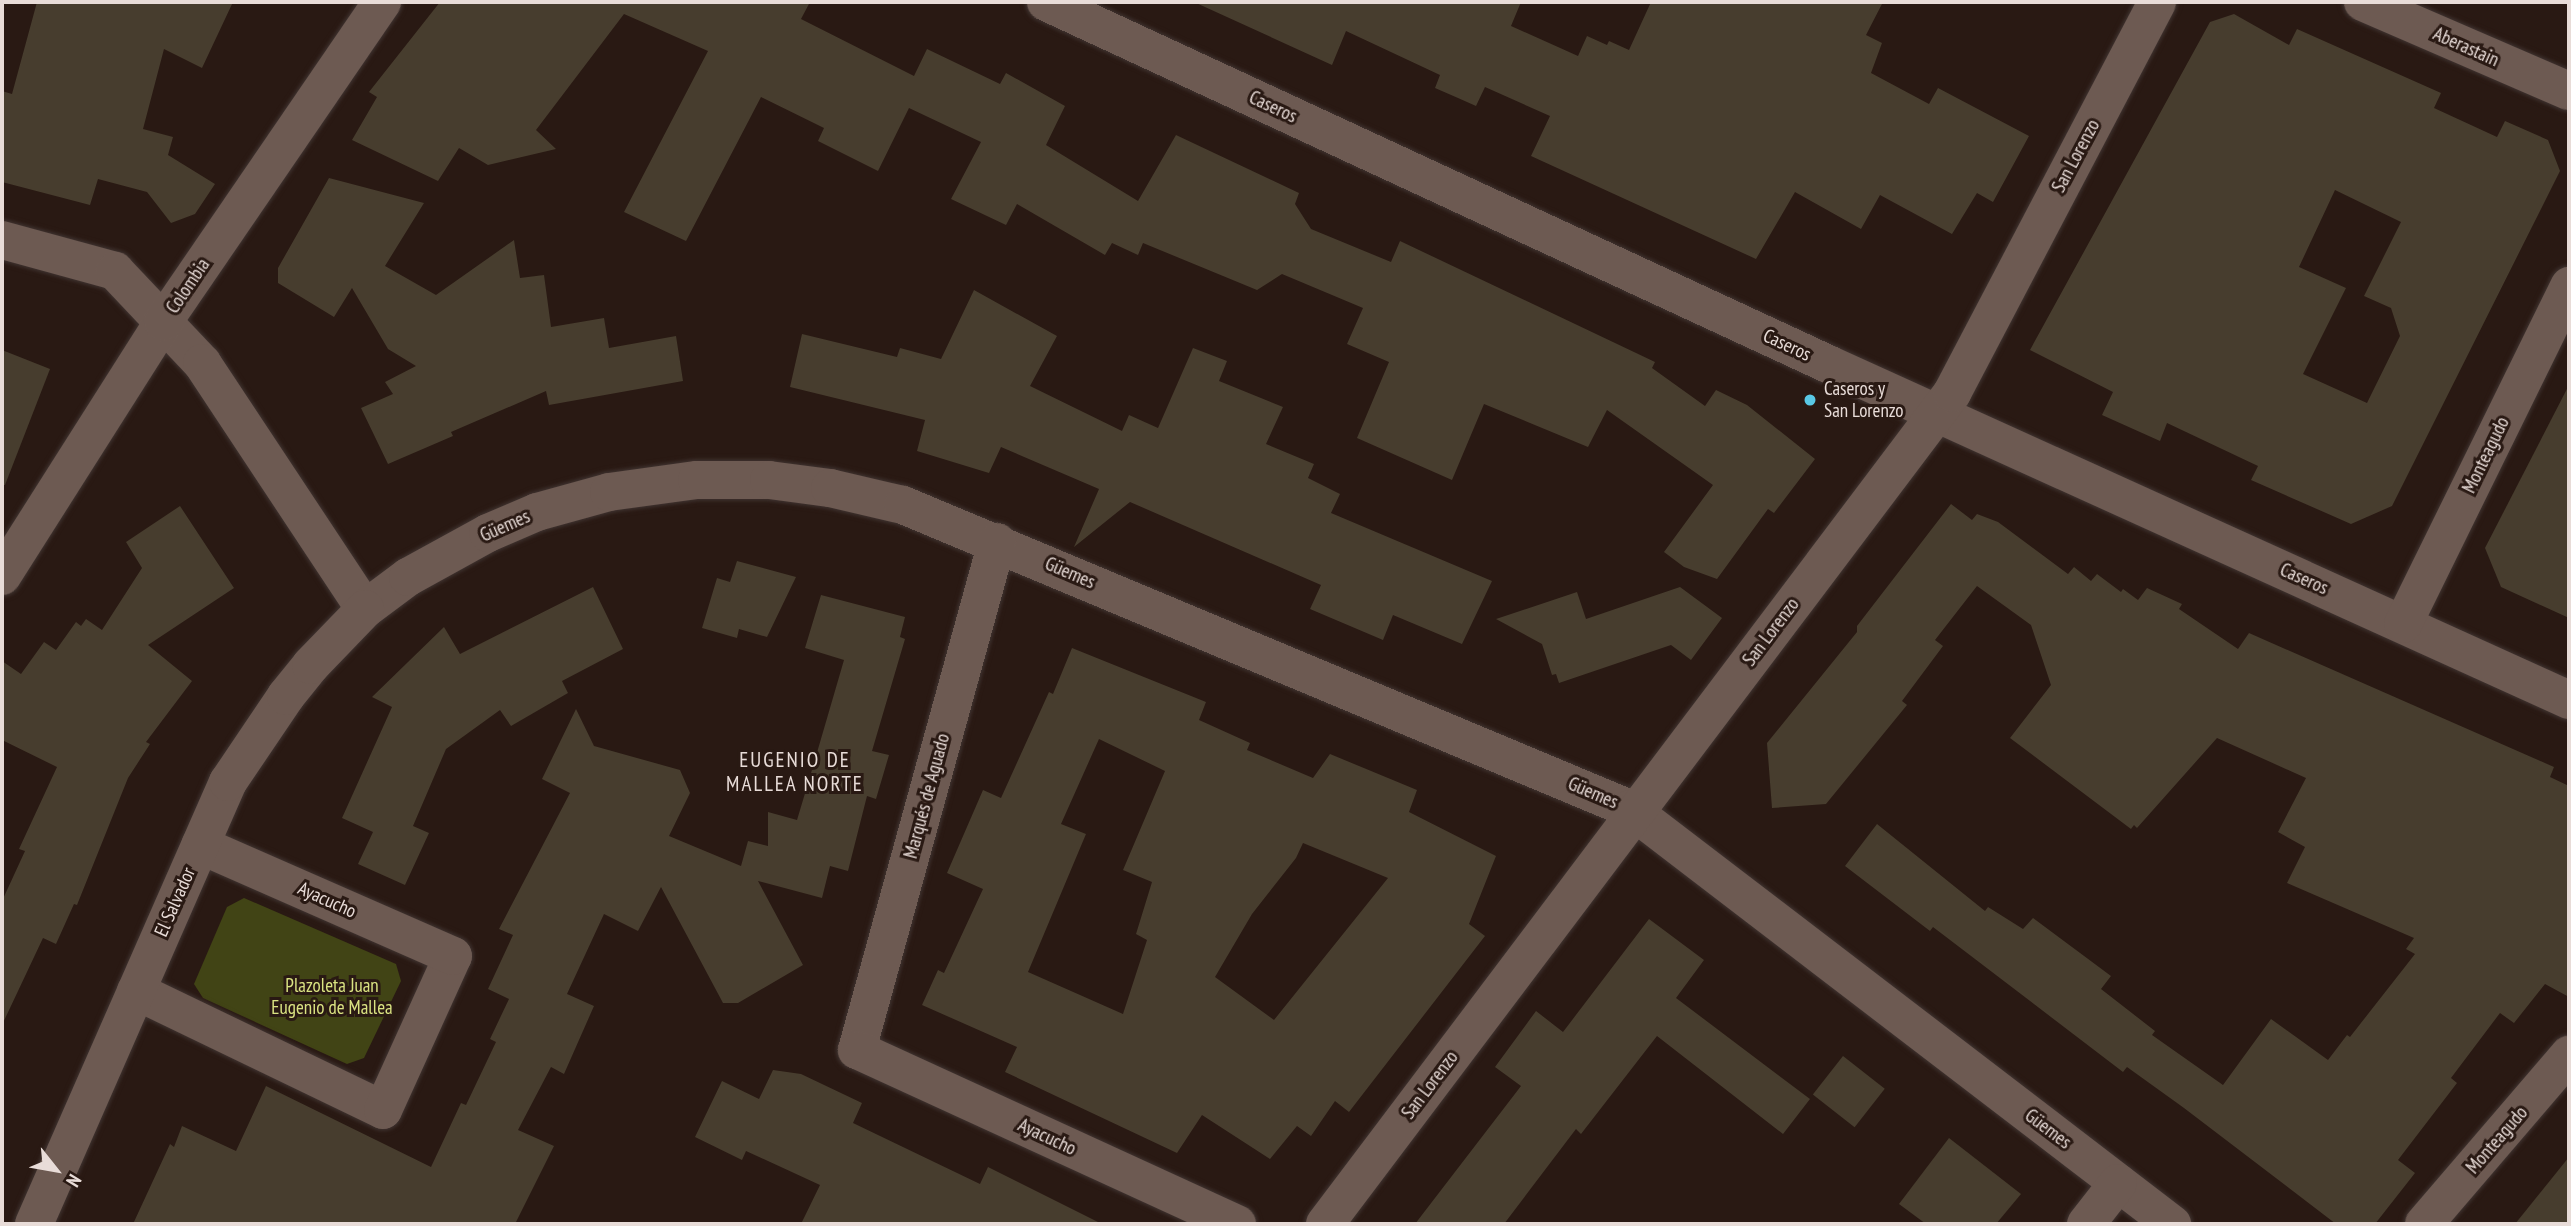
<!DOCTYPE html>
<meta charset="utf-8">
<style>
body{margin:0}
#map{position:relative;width:2571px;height:1226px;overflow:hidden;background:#291913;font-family:"PT Sans Narrow",sans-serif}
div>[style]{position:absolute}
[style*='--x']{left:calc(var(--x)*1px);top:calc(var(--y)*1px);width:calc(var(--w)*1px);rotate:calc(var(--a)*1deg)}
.green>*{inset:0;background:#414415}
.building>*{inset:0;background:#473d2e;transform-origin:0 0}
.roads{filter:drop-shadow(0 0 2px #403431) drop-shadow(0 0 2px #403431)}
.minor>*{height:38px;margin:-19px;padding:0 19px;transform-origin:19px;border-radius:19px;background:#6d5a52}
.dots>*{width:19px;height:19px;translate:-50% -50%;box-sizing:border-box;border:4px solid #291913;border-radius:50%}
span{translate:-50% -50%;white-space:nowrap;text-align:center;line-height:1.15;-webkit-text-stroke:6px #291913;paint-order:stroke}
.street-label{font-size:19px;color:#e8dcd8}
.poi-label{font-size:19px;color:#e8dcd8}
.left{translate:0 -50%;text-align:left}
.park-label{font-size:19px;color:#dae382}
.neighbourhood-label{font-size:21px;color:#e8dcd8;letter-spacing:2px}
.frame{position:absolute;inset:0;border:4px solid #e8dcd8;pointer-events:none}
.north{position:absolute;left:21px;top:1135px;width:70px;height:70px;-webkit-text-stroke:5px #291913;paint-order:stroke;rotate:121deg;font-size:19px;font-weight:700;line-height:28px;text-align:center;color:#e8dcd8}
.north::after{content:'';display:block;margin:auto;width:24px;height:32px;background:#e8dcd8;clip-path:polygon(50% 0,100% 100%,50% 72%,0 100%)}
</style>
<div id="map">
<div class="green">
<i style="clip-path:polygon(244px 898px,396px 964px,401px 981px,364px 1058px,347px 1064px,203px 998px,194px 984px,227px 907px)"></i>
</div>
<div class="building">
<i style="clip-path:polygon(37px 2px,233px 2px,202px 68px,164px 49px,143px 129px,173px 137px,168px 155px,215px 184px,195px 214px,171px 223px,147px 192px,98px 179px,90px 205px,2px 182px,2px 91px,12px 94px)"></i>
<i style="clip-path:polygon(440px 2px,810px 2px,801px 19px,914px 76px,927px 49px,1000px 84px,1006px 73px,1065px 106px,1046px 145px,1138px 201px,1176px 135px,1299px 193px,1295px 204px,1311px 229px,1391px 262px,1400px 241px,1655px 362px,1652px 368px,1705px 406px,1716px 390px,1747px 405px,1815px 459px,1774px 513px,1768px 509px,1717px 579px,1684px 567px,1664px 552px,1713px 485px,1607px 410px,1588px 447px,1484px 404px,1452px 480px,1357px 438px,1389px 362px,1347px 344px,1363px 308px,1282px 274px,1257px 290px,1143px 243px,1138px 255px,1112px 243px,1105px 255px,1017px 204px,1006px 225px,951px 199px,981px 142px,909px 108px,878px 171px,818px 141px,824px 128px,761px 97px,686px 241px,624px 212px,708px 51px,624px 14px,536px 130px,556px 149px,488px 165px,459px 148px,438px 181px,352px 140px,377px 97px,369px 92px)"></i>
<i style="clip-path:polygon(1194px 2px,1521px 2px,1511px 26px,1578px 56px,1587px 36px,1607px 45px,1609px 41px,1629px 50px,1651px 2px,1883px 2px,1866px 35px,1882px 43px,1871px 73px,1929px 104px,1938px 88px,2029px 136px,1993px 202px,1977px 193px,1952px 234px,1880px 195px,1861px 229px,1795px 192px,1756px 259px,1531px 156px,1550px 116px,1485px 87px,1476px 106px,1458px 98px,1435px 88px,1440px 75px,1346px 31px,1332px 65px)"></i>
<i style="clip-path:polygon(evenodd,2234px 14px,2289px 45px,2297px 29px,2441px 93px,2434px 108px,2497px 137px,2505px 121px,2548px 140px,2560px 171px,2392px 506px,2351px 524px,2251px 480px,2258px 466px,2167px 423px,2160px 441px,2102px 415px,2113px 392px,2030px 350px,2210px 22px,2234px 14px,2335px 190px,2401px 222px,2364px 296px,2391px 308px,2400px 336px,2367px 403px,2303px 374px,2346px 288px,2299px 267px,2335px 190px)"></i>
<i style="clip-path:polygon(329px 178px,424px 203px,385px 266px,436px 295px,514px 240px,520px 278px,544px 275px,551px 327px,604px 318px,609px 348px,676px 336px,683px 381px,549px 405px,546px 391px,451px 432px,453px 436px,388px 464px,361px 408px,393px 394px,385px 382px,416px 366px,388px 349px,352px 288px,334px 317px,278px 283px,278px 268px)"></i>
<i style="clip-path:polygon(974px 290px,1057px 336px,1030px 386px,1122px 431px,1129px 415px,1158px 428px,1193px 348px,1227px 361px,1219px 381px,1283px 407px,1266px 444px,1314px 464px,1308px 478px,1340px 494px,1331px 513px,1492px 581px,1462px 644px,1393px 615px,1383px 640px,1310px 609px,1321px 585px,1130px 502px,1074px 547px,1099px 489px,1001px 447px,989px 473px,917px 451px,925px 420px,790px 387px,802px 334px,897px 357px,900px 348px,941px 359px)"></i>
<i style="clip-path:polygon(2px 350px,50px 369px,5px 485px,2px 485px)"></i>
<i style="clip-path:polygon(2569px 385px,2569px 618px,2501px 587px,2485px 548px)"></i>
<i style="clip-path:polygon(1951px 504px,1972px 520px,1977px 514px,1998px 522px,2068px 574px,2074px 567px,2091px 581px,2097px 574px,2121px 592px,2123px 589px,2138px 600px,2147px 588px,2182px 604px,2179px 609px,2238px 649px,2249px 633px,2554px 767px,2550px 777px,2569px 786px,2569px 997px,2545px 984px,2514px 1023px,2500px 1013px,2451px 1078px,2457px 1083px,2398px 1160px,2415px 1173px,2375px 1224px,2336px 1224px,2184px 1108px,2127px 1067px,2123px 1072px,1933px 927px,1930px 931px,1845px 866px,1877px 824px,1985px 911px,1988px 907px,2023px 929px,2033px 918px,2111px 976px,2101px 989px,2155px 1031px,2152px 1035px,2223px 1085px,2271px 1019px,2328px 1060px,2347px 1035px,2350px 1037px,2415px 954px,2406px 949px,2414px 938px,2287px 883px,2305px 847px,2278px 832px,2306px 778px,2217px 738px,2137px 828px,2134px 825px,2131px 829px,2010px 738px,2051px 685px,2031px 625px,1977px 586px,1935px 640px,1943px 646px,1902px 701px,1907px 705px,1826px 804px,1772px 808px,1767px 743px,1857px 632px,1857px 626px)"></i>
<i style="clip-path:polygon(180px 506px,234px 588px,148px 645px,192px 681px,146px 742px,150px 744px,128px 778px,77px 905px,74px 904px,56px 944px,43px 938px,2px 1025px,2px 901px,25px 851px,19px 849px,57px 767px,2px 740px,2px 661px,21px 674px,44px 642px,56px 650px,76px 622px,81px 626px,86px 619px,102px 630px,142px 568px,126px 542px)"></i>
<i style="clip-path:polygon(737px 561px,796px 577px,767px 637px,739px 629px,737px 638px,702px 628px,717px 578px,730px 582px)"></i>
<i style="clip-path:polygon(593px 587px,623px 649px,562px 681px,568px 693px,511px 726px,500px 710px,446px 749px,413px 826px,429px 833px,405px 885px,358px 864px,373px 832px,342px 818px,392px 707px,372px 697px,444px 627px,460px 654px)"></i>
<i style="clip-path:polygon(1680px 587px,1722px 618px,1691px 660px,1671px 645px,1559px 683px,1556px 674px,1552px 675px,1542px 644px,1496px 619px,1577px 592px,1586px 619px)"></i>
<i style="clip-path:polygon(821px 595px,905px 617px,900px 637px,905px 639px,872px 751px,889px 755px,876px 799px,867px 796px,848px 871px,830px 866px,822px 898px,758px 881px,803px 965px,738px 1003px,723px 1003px,661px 887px,638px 931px,604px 914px,567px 994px,594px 1006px,564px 1074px,551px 1067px,518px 1130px,554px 1146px,515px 1224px,133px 1224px,170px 1144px,174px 1147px,182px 1126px,236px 1151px,266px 1086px,431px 1167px,461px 1103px,466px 1105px,496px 1042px,490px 1039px,509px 999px,488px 989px,513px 935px,499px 929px,570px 793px,542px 779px,576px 709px,594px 746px,680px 770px,690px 793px,669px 836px,741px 866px,748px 841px,768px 846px,768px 812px,797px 820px,809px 780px,844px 660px,805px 648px)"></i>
<i style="clip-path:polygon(evenodd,1072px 648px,1206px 702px,1199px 720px,1250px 743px,1247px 750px,1313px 778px,1330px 754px,1417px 790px,1409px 812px,1496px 856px,1469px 924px,1485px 936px,1349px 1112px,1335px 1101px,1311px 1136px,1297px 1126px,1270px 1159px,1202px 1115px,1177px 1153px,1005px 1072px,1017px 1047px,922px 1005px,938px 970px,944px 973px,983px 889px,947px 873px,983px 790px,1001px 798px,1049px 692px,1053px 694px,1072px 648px,1099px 739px,1165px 771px,1123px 870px,1152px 882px,1136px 934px,1147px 940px,1123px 1014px,1028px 972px,1086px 834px,1061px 824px,1099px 739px,1072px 648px,1303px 843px,1388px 878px,1274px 1020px,1215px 977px,1252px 914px,1296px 858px,1303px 843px)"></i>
<i style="clip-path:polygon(1649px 919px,1704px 960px,1676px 998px,1810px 1099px,1783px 1134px,1657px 1036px,1581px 1134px,1576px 1129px,1504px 1224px,1415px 1224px,1521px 1086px,1495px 1067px,1536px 1011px,1563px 1032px)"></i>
<i style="left:1843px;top:1056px;width:53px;height:49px;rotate:38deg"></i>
<i style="clip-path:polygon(773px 1070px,801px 1074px,862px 1103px,853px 1123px,980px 1184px,988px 1167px,1102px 1224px,801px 1224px,820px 1185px,746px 1151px,742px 1160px,695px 1137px,722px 1081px,759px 1099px)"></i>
<i style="clip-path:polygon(1949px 1138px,2021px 1194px,1996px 1224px,1926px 1224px,1899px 1204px)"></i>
<i style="clip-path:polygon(2569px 1157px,2569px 1224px,2515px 1224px)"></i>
</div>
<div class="roads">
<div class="minor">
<i style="--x:1046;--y:2;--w:862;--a:24.84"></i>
<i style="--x:1828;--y:364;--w:814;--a:24.39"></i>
<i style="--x:2363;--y:2;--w:224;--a:23.4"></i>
<i style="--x:2;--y:240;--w:117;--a:15.3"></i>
<i style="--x:115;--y:271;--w:127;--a:46.6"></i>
<i style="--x:202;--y:363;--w:295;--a:56.5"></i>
<i style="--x:365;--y:609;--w:54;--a:-36.7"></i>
<i style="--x:408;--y:577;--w:91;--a:-28.8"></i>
<i style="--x:488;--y:533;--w:53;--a:-23.2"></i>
<i style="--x:537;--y:512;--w:75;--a:-15.5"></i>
<i style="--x:609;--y:492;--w:89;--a:-7.8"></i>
<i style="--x:697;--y:480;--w:72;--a:0"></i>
<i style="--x:769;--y:480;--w:62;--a:7.5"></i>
<i style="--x:830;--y:488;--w:75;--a:13.1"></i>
<i style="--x:903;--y:505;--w:788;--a:22.69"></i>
<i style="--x:1630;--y:809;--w:683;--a:37.44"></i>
<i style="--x:997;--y:542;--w:527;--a:105.41"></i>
<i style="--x:857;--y:1050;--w:418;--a:24.6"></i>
<i style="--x:2;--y:576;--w:301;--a:-57.6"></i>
<i style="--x:163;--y:322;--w:388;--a:-55.6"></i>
<i style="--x:2403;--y:624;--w:377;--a:-63.8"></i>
<i style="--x:136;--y:991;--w:274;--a:25.7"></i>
<i style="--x:383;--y:1110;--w:169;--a:-65.6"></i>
<i style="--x:453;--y:956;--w:276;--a:-156.3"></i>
<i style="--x:34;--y:1224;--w:483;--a:-66.3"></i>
<i style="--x:228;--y:782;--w:104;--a:-56"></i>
<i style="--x:286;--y:696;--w:40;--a:-51"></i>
<i style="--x:311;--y:665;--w:78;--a:-46"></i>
<i style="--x:1325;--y:1224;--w:1041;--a:-52.96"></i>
<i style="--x:1952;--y:393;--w:441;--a:-62.3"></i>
<i style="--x:2086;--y:1224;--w:52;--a:-52"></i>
<i style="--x:2424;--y:1224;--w:223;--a:-49.4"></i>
</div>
</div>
<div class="dots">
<i style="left:1810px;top:400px;background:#59c8e5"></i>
</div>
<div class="street-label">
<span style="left:2466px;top:47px;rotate:24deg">Aberastain</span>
<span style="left:1273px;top:107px;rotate:25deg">Caseros</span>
<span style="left:2076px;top:156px;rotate:-62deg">San Lorenzo</span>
<span style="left:188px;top:286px;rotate:-56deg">Colombia</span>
<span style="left:1787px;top:345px;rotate:25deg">Caseros</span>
<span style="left:2486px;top:455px;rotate:-64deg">Monteagudo</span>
<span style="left:505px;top:526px;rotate:-24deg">Güemes</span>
<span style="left:1070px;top:573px;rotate:23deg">Güemes</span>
<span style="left:2304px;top:579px;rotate:24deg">Caseros</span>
<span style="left:1771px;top:632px;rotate:-53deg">San Lorenzo</span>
<span style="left:1593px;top:793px;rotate:23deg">Güemes</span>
<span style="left:927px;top:796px;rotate:-75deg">Marqués de Aguado</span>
<span style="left:327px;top:900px;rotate:24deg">Ayacucho</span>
<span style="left:175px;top:902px;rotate:-66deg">El Salvador</span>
<span style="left:1430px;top:1085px;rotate:-53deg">San Lorenzo</span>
<span style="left:2048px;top:1129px;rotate:37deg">Güemes</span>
<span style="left:1047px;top:1137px;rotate:25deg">Ayacucho</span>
<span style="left:2497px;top:1140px;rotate:-49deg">Monteagudo</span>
</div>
<div class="poi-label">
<span class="left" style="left:1824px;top:400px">Caseros y<br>San Lorenzo</span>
</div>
<div class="park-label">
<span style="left:332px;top:997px">Plazoleta Juan<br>Eugenio de Mallea</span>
</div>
<div class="neighbourhood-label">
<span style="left:795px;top:772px">EUGENIO DE<br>MALLEA NORTE</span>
</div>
<div class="frame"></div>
<div class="north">N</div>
</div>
